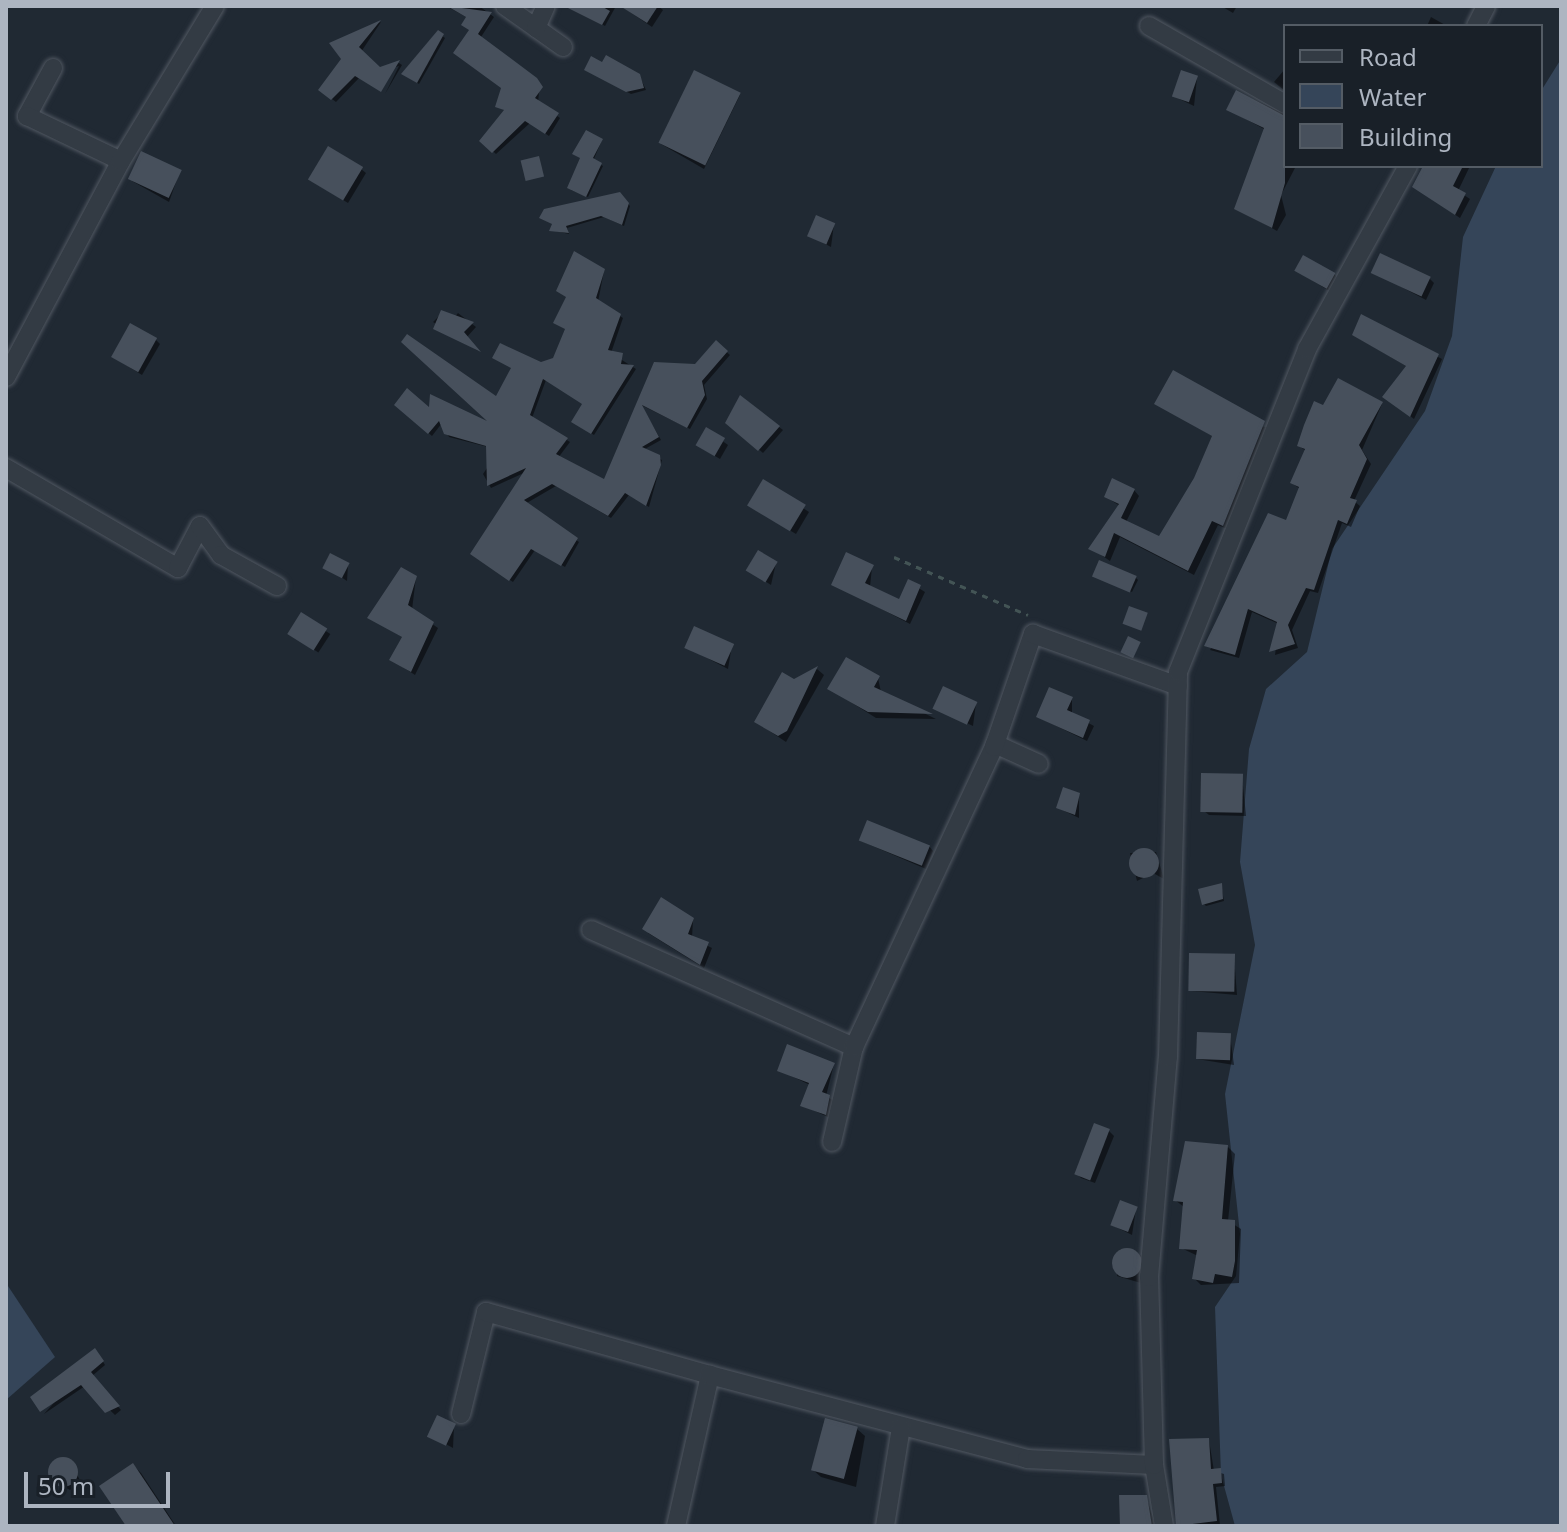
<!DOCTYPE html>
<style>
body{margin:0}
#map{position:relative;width:1567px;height:1532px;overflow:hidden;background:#202933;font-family:"Noto Sans",sans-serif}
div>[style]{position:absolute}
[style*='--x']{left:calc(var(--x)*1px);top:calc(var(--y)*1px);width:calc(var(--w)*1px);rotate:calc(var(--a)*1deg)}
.water>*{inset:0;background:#354559}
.shadow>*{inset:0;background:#0007;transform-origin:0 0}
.building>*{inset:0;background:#47505c;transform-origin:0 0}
.round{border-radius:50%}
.path>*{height:3px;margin-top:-1.5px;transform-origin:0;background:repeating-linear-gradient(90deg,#435455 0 6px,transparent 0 12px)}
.roads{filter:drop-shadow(0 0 2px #515862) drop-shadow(0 0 2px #515862)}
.street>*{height:18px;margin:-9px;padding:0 9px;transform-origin:9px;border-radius:9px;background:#333b44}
span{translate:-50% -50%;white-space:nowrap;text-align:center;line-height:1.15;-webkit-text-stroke:6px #192028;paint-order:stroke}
.frame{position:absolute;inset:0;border:8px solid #adb5c1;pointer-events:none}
.legend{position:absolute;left:1283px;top:24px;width:260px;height:144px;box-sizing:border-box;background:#192028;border:2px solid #545c65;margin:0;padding:10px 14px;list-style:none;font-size:24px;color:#adb5c1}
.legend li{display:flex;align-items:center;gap:16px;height:40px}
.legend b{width:40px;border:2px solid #545c65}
.scale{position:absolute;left:24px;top:1472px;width:146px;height:36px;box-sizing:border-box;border:4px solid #adb5c1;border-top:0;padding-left:10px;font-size:24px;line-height:28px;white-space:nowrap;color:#adb5c1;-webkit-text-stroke:6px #192028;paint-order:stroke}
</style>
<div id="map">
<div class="water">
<i style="clip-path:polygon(1561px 59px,1561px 1526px,1235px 1526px,1221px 1475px,1215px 1307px,1236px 1276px,1240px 1234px,1225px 1094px,1255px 945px,1240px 862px,1249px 749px,1266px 689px,1307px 652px,1332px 549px,1425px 411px,1452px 336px,1463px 237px,1496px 166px,1541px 166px,1541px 91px)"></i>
<i style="clip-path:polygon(6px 1283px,55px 1357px,6px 1400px)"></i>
</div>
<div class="shadow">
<i style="clip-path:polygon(446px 6px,479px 6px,494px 17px,481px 37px,540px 84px,538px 102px,560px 118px,549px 136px,530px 123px,496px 154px,482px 141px,506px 111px,497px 106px,503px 88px,468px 18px)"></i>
<i style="clip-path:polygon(570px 6px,616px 6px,605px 26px)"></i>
<i style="clip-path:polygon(621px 6px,658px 6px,663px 10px,652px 27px)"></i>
<i style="clip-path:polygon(1221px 6px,1237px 6px,1233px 13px)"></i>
<i style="clip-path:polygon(1431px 17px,1447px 26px,1427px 26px)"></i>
<i style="clip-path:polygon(381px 22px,361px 52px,379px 70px,399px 63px,402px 65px,385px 94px,399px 66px,359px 78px,336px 102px,324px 93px,343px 59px,332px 44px)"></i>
<i style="clip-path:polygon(438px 33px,445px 38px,419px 84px,405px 75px)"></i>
<i style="clip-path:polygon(1285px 69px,1285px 91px,1274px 82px)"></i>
<i style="clip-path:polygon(590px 72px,639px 75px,646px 90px,631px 94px)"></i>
<i style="clip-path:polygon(1197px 78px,1194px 106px,1173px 96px)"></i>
<i style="clip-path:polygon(1237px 92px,1285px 114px,1285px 166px,1296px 166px,1281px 195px,1286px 215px,1277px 231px,1236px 208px,1266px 130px,1229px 110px)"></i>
<i style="clip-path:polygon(740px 95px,704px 169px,661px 144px)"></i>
<i style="clip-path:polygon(602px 140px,593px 161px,603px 166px,588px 197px,571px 190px)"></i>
<i style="clip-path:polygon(1425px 166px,1470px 166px,1458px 191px,1470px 199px,1460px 218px,1420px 191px)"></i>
<i style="clip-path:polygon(361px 169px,366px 173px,348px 203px,315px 183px)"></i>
<i style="clip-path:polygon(180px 171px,169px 202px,132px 181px)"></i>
<i style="clip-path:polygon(619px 194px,630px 206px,624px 226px,604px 217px,567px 228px,569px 234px,551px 230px)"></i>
<i style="clip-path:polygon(834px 224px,831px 247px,810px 236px)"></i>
<i style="clip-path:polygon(604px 271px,598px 302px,623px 318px,611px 353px,636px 369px,594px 435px,576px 424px,584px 404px,546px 380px,532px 418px,570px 442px,558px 458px,605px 482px,655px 364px,696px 367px,716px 343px,730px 355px,704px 385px,707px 399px,690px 429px,641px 405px,661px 440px,643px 450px,662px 460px,649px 507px,629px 495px,611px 518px,556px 486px,525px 504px,579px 542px,565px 567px,535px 550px,513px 582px,475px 557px,526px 472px,491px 488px,483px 474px,493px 459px,488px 447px,449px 437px,442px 423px,432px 436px,396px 405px,494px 426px,496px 399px,555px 360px)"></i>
<i style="clip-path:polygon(1297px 271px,1334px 274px,1339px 279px,1331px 292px)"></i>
<i style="clip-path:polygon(1373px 272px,1430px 279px,1434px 283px,1426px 300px)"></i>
<i style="clip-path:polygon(442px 313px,451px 322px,458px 313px,476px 327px,467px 337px,478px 351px,433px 322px)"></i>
<i style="clip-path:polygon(1362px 317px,1442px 359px,1414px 419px,1385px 397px,1408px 367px,1358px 338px)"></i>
<i style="clip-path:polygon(155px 339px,160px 344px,142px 375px,113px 357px)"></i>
<i style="clip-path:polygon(1157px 404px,1270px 428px,1229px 530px,1218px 525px,1194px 575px,1120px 537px,1110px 561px,1091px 548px,1120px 506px,1106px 497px,1134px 490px,1139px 496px,1126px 522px,1160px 538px,1196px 479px,1214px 437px)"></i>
<i style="clip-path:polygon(1382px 404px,1362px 450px,1371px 464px,1354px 501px,1360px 506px,1351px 527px,1342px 523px,1318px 593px,1310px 591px,1292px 630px,1298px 648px,1275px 655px,1279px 624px,1252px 612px,1239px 658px,1210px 650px,1287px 523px,1300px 489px,1292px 483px,1306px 451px,1299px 446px,1324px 408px)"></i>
<i style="clip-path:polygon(727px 422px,779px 427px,783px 430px,763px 453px)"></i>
<i style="clip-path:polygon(707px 430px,728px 445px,720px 459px,703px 449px)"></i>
<i style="clip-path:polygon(764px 482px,809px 512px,796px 534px,754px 509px)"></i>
<i style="clip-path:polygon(776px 563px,771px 585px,749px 571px)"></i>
<i style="clip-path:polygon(348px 565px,347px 581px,326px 567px)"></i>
<i style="clip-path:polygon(872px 567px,870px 587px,900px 601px,909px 582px,925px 592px,910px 624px,834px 584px)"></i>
<i style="clip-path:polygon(416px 577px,412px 610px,438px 628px,415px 675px,392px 660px,404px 638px,370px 618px)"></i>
<i style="clip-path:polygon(1095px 577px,1136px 578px,1138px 580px,1132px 592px)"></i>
<i style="left:301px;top:615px;width:35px;height:22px;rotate:33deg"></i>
<i style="clip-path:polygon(732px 645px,728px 669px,686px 647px)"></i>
<i style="clip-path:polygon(817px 669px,824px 675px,786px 742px,756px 722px,794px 681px)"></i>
<i style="clip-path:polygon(878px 678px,881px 692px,936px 719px,876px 718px,830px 689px)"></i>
<i style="clip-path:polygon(1072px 699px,1072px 714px,1094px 726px,1087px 741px,1038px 717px)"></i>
<i style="clip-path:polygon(976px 703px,973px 726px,935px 708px)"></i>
<i style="clip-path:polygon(1242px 776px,1246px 816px,1209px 815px,1204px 811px)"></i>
<i style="clip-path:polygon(1079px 795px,1079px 818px,1058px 808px)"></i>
<i style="clip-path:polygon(861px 841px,929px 846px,933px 851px,926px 869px)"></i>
<i style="clip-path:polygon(1156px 852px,1164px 879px,1153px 873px,1137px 881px,1130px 853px)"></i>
<i style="clip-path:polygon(1221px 885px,1224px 901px,1206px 906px,1204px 904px)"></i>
<i style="clip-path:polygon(693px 920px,692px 938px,712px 948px,704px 968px,648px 933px)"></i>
<i style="clip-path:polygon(1234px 956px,1237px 995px,1191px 991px)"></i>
<i style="clip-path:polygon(1230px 1035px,1234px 1065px,1197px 1059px)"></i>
<i style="clip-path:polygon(834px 1064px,826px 1096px,834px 1101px,830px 1118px,802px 1105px,810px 1085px,779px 1070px)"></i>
<i style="clip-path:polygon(1109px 1131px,1114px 1136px,1095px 1183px,1081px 1178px,1076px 1173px)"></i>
<i style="clip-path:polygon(1228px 1147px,1235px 1154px,1228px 1221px,1241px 1229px,1239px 1283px,1201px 1285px,1194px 1278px,1198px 1256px,1181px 1248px,1184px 1207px,1175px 1200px)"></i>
<i style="clip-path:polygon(1136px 1209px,1132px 1235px,1112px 1225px)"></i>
<i style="clip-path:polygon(1120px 1249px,1143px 1256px,1141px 1283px,1117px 1276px)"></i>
<i style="clip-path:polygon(98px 1353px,105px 1365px,92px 1376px,121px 1410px,115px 1415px,85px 1386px,44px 1414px)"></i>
<i style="clip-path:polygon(454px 1426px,453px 1448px,431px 1436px)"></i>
<i style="clip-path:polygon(857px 1429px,865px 1436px,856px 1487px,821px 1477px,813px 1470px)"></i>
<i style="clip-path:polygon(1209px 1440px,1214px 1471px,1224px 1474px,1225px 1486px,1216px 1487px,1220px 1525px,1185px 1526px,1177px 1441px)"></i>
<i style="clip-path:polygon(69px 1460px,81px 1482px,70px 1490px,53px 1481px,53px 1465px)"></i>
<i style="clip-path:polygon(133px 1465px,141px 1473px,176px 1526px,128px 1526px)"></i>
<i style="clip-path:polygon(1146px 1497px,1156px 1526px,1107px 1526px,1122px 1524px)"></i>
</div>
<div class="building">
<i style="clip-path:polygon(447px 6px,492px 12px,478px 34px,537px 78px,543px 87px,535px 98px,559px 113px,545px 134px,525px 121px,492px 153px,479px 141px,504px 110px,495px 107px,501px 88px,453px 53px,469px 30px,461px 25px,466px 17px)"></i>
<i style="clip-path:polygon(564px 6px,601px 6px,610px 11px,602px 25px)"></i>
<i style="clip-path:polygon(620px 6px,658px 6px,647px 23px)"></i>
<i style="clip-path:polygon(381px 20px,359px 47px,380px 67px,400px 60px,381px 92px,355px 76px,331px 100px,318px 90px,341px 59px,329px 43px)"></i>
<i style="clip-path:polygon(438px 30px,444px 34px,417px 83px,401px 74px)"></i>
<i style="clip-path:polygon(606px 55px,640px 74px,644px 88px,626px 92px,584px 70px,591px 56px,602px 62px)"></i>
<i style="left:694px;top:70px;width:52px;height:81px;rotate:26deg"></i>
<i style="left:1181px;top:70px;width:18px;height:28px;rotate:19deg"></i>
<i style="clip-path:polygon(1236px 90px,1285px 116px,1285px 183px,1272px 228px,1234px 209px,1264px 128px,1226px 110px)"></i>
<i style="clip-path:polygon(586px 130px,603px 139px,593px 158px,602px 163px,586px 197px,567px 188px,580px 158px,572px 154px)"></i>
<i style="left:328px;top:146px;width:41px;height:39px;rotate:31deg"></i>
<i style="left:141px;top:151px;width:45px;height:31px;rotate:25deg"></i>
<i style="left:539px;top:156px;width:21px;height:19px;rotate:76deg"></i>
<i style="clip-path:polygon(1423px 166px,1463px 166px,1453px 186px,1466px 193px,1455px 215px,1412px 187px)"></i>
<i style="clip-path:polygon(620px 192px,629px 203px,622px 225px,601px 216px,566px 226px,569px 233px,549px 231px,552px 224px,539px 218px,544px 209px)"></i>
<i style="left:816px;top:215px;width:21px;height:23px;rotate:23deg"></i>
<i style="clip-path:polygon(574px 251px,605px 269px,596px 298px,621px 314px,608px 350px,623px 353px,621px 364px,634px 365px,591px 434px,571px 422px,582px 404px,543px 379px,530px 415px,568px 438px,556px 454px,604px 479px,654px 362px,695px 364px,716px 340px,728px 351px,702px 381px,705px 395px,687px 428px,642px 405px,659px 437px,642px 447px,660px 455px,661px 465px,646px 506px,625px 493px,608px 516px,552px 484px,524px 500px,578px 538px,561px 566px,531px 549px,509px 581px,470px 554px,526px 468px,487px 486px,486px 446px,444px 434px,439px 421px,428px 434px,394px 405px,407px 388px,429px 407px,430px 394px,487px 421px,401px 342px,407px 334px,496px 396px,511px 368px,492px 358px,500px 343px,541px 362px,553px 358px,565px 329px,553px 323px,566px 297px,556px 291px)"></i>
<i style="left:1380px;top:253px;width:56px;height:22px;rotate:25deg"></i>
<i style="left:1303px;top:255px;width:37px;height:18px;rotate:29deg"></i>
<i style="clip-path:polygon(441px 310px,474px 322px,464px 332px,481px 352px,433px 329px)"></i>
<i style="clip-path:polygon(1361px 314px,1439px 354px,1410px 417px,1382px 397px,1406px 366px,1352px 335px)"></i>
<i style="left:130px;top:323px;width:31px;height:39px;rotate:29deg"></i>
<i style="clip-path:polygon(1173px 370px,1265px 421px,1223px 526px,1212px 521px,1188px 571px,1114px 533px,1105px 557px,1088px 549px,1119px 504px,1104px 497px,1112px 478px,1135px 489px,1121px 518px,1159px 536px,1194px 478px,1212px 436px,1154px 404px)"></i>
<i style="clip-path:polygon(1338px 378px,1383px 402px,1359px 445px,1367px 459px,1350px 498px,1357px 500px,1347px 524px,1338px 520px,1314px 590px,1306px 588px,1288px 625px,1295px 644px,1269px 652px,1277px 622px,1248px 609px,1235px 655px,1204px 646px,1268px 513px,1286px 520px,1299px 487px,1290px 483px,1305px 449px,1297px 446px,1304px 425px,1314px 401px,1323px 405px)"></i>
<i style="clip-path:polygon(740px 395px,780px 426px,758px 451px,725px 423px)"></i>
<i style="left:706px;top:427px;width:22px;height:21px;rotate:30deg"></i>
<i style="left:763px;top:479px;width:50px;height:31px;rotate:31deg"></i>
<i style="left:758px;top:550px;width:23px;height:24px;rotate:31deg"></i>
<i style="clip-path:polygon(846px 552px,874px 565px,865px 583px,899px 599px,908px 579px,921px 585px,906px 621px,831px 585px)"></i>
<i style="left:330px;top:553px;width:22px;height:17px;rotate:27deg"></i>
<i style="left:1099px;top:560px;width:41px;height:18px;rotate:23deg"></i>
<i style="clip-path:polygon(401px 567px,417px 576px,408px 605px,434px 622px,411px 672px,389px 660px,402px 637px,367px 618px)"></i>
<i style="left:1129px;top:606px;width:20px;height:19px;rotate:20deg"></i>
<i style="left:301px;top:612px;width:31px;height:26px;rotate:32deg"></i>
<i style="left:694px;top:626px;width:44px;height:24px;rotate:24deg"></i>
<i style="left:1128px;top:636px;width:14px;height:18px;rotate:25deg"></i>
<i style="clip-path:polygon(846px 657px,880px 676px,874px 687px,933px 714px,868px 712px,827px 689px)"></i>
<i style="clip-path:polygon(818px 666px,787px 731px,778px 736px,754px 722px,782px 672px,794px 679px)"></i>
<i style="left:943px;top:686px;width:38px;height:25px;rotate:25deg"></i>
<i style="clip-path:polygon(1049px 687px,1073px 697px,1067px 710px,1090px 720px,1083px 738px,1036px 717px)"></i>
<i style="left:1201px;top:773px;width:42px;height:39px;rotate:1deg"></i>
<i style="clip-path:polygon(1063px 787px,1080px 793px,1075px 815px,1056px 808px)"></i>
<i style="left:867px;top:820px;width:68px;height:22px;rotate:22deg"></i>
<i class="round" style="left:1129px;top:848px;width:30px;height:30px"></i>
<i style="clip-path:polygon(1222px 883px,1223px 899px,1202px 905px,1198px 889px)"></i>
<i style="clip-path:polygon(661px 897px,694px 918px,688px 934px,709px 942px,700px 965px,642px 929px)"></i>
<i style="left:1189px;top:953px;width:46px;height:38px;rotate:1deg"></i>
<i style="left:1197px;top:1032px;width:34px;height:27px;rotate:2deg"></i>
<i style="clip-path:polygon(787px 1044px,835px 1063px,822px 1092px,830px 1095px,826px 1115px,800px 1106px,809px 1083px,777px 1071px)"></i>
<i style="left:1094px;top:1123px;width:17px;height:55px;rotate:21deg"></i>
<i style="clip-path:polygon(1185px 1141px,1228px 1145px,1222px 1219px,1235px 1220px,1235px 1261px,1232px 1277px,1215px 1274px,1213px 1283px,1192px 1279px,1197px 1250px,1179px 1249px,1183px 1202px,1173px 1201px)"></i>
<i style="left:1120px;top:1200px;width:19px;height:27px;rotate:21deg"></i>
<i class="round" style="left:1112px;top:1248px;width:30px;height:30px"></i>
<i style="clip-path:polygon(95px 1348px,104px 1361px,91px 1372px,120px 1406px,105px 1413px,81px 1385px,40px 1412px,30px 1397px)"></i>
<i style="left:437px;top:1415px;width:21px;height:24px;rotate:25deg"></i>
<i style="left:825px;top:1418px;width:34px;height:54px;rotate:15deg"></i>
<i style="clip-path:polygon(1209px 1438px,1211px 1469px,1221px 1468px,1222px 1483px,1213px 1484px,1217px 1521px,1176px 1526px,1169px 1439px)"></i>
<i class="round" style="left:48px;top:1457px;width:30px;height:30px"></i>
<i style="clip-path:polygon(133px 1463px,175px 1526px,126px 1526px,99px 1486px)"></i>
<i style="clip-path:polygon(1119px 1495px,1147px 1495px,1152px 1526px,1120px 1526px)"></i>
</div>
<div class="path">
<i style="--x:894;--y:557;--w:146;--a:23.4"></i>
</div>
<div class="roads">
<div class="street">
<i style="--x:505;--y:6;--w:71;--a:35.3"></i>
<i style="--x:1149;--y:26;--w:157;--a:29.8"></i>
<i style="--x:1476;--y:26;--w:22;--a:-63"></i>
<i style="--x:536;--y:28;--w:24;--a:-66"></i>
<i style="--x:53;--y:68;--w:55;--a:118.4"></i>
<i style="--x:27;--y:116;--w:104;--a:25.6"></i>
<i style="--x:6;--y:377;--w:245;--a:-62"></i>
<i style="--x:121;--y:161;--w:181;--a:-58.8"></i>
<i style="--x:6;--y:468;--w:199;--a:30.2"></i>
<i style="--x:178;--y:568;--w:47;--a:-62.4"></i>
<i style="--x:200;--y:526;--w:36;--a:54"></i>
<i style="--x:221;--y:555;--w:64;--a:29"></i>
<i style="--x:995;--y:744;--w:48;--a:24.4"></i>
<i style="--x:591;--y:930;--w:288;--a:24"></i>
<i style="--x:832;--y:1142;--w:98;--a:-77"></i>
<i style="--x:854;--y:1047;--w:331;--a:-65"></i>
<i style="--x:994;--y:747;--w:120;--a:-71"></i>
<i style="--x:1033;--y:634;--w:154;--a:19.7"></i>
<i style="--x:461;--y:1414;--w:105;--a:-76.2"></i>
<i style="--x:486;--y:1312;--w:233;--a:15.7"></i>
<i style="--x:676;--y:1526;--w:155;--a:-77.3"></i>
<i style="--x:710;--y:1375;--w:328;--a:14.8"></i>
<i style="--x:1027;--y:1459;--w:127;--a:2.7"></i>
<i style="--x:885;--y:1526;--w:100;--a:-80.8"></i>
<i style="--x:1164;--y:1526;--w:62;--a:-99.3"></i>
<i style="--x:1154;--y:1465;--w:188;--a:-91.5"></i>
<i style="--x:1149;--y:1277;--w:221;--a:-85.1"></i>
<i style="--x:1168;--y:1057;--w:385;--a:-88.5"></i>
<i style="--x:1178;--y:672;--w:348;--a:-68.2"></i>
<i style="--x:1307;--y:349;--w:209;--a:-61.1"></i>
</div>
</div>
<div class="frame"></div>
<ul class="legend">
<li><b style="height:10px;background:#333b44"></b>Road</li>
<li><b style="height:22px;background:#354559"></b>Water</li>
<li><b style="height:22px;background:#47505c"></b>Building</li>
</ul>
<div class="scale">50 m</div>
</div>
